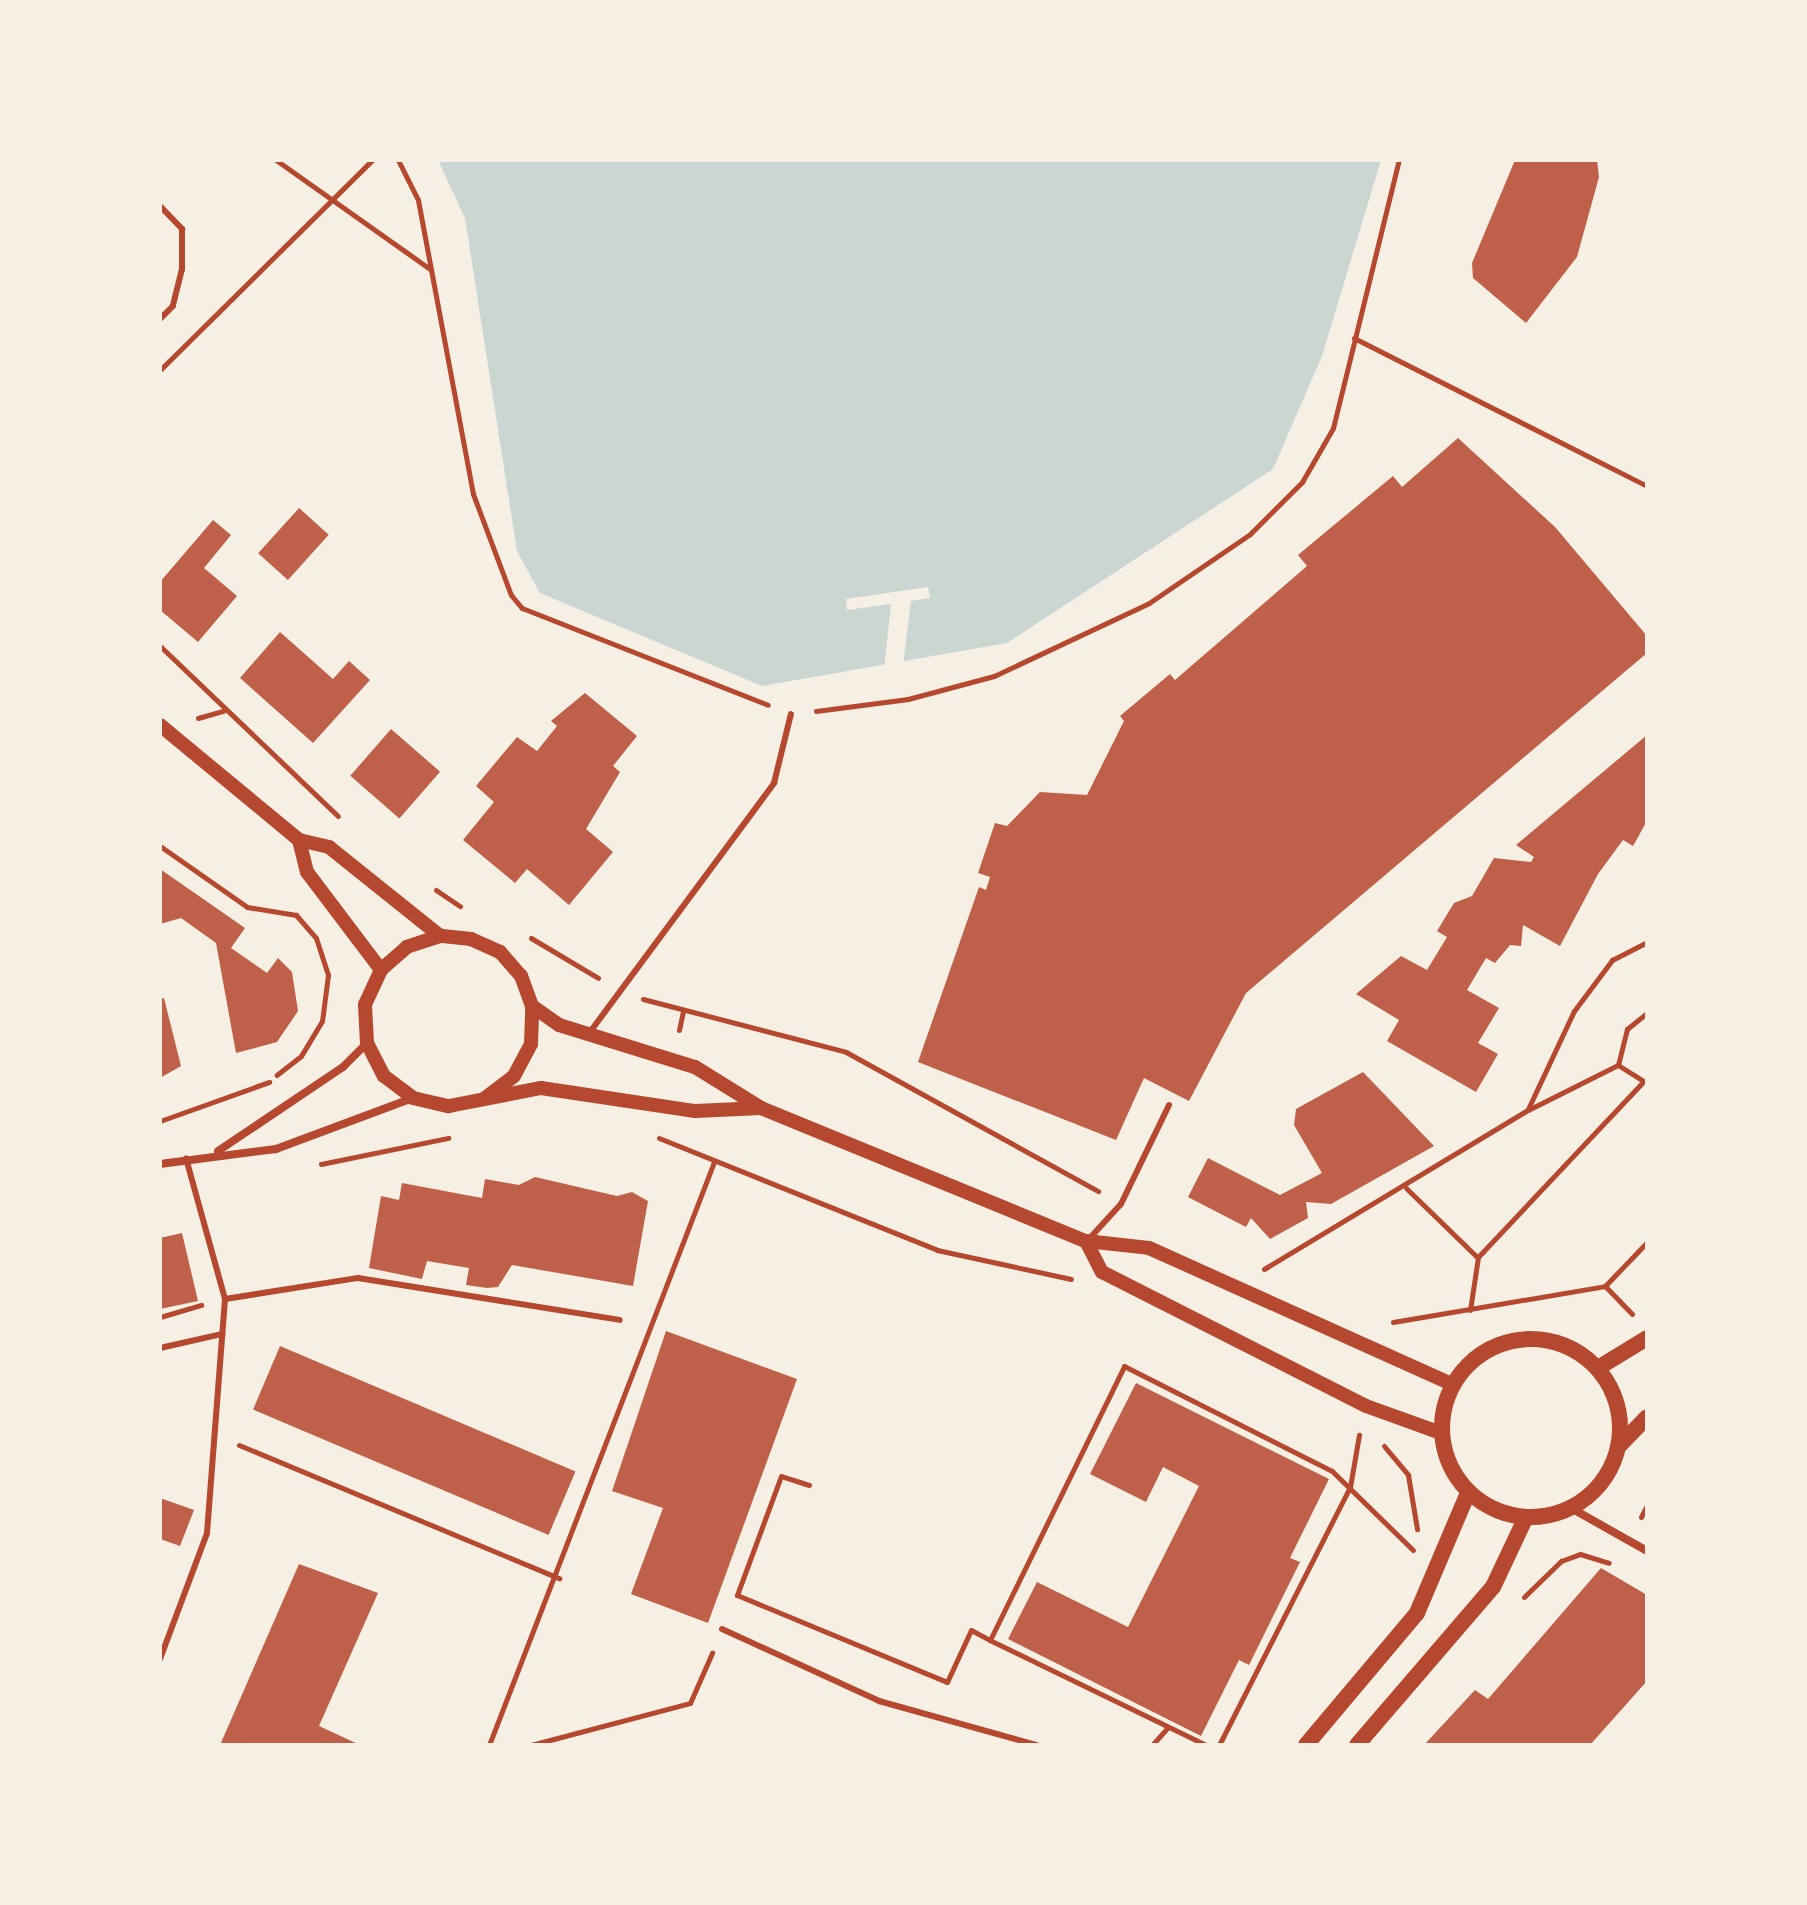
<!DOCTYPE html>
<style>
body{margin:0}
#map{position:relative;width:1807px;height:1905px;overflow:hidden;background:#f6efe4;font-family:"Source Sans 3",sans-serif}
div>[style]{position:absolute}
[style*='--x']{left:calc(var(--x)*1px);top:calc(var(--y)*1px);width:calc(var(--w)*1px);rotate:calc(var(--a)*1deg)}
.water>*{inset:0;background:#c9d6d2}
.pier>*{inset:0;background:#f6efe4}
.building>*{inset:0;background:#bf614a;transform-origin:0 0}
.path>*{height:5px;margin:-2.5px;padding:0 2.5px;transform-origin:2.5px;border-radius:2.5px;background:#b5482f}
.service>*{height:6px;margin:-3px;padding:0 3px;transform-origin:3px;border-radius:3px;background:#b5482f}
.minor>*{height:8px;margin:-4px;padding:0 4px;transform-origin:4px;border-radius:4px;background:#b5482f}
.tertiary>*{height:14px;margin:-7px;padding:0 7px;transform-origin:7px;border-radius:7px;background:#b5482f}
.secondary>*{height:16px;margin:-8px;padding:0 8px;transform-origin:8px;border-radius:8px;background:#b5482f}
.secondary>.ring{margin:-8px;padding:0;box-sizing:content-box;background:none;border:16px solid #b5482f;border-radius:50%}
span{translate:-50% -50%;white-space:nowrap;text-align:center;line-height:1.15;-webkit-text-stroke:7px #f6efe4;paint-order:stroke}
.frame{position:absolute;inset:0;border:162px solid #f6efe4;pointer-events:none}
</style>
<div id="map">
<div class="water">
<i style="clip-path:polygon(438px 160px,1381px 160px,1322px 356px,1273px 469px,1007px 643px,762px 686px,540px 593px,517px 551px,465px 218px)"></i>
</div>
<div class="pier">
<i style="clip-path:polygon(928px 587px,930px 598px,911px 601px,903px 665px,884px 669px,891px 604px,847px 610px,846px 599px)"></i>
</div>
<div class="building">
<i style="clip-path:polygon(1515px 160px,1597px 160px,1599px 177px,1577px 257px,1526px 323px,1473px 278px,1472px 263px)"></i>
<i style="clip-path:polygon(1458px 438px,1555px 527px,1647px 636px,1647px 653px,1246px 993px,1189px 1101px,1144px 1078px,1116px 1140px,918px 1062px,979px 887px,986px 890px,990px 877px,978px 873px,995px 823px,1007px 826px,1040px 792px,1087px 795px,1124px 721px,1120px 716px,1170px 674px,1175px 680px,1307px 566px,1298px 555px,1393px 476px,1402px 487px)"></i>
<i style="left:299px;top:508px;width:40px;height:61px;rotate:42deg"></i>
<i style="clip-path:polygon(213px 520px,231px 535px,204px 568px,237px 596px,198px 642px,160px 610px,160px 582px)"></i>
<i style="clip-path:polygon(280px 632px,333px 679px,349px 661px,370px 680px,313px 743px,240px 678px)"></i>
<i style="clip-path:polygon(585px 693px,637px 736px,613px 766px,620px 772px,586px 829px,613px 852px,569px 905px,527px 869px,515px 883px,463px 840px,494px 802px,476px 786px,517px 737px,537px 751px,557px 726px,551px 721px)"></i>
<i style="left:391px;top:729px;width:65px;height:62px;rotate:41deg"></i>
<i style="clip-path:polygon(1647px 735px,1647px 821px,1633px 846px,1623px 840px,1598px 874px,1560px 946px,1523px 925px,1521px 946px,1510px 945px,1495px 963px,1486px 958px,1467px 990px,1499px 1008px,1478px 1043px,1498px 1054px,1476px 1092px,1387px 1041px,1399px 1020px,1356px 994px,1401px 956px,1427px 970px,1447px 937px,1437px 931px,1454px 903px,1472px 896px,1494px 858px,1531px 862px,1534px 857px,1516px 845px)"></i>
<i style="clip-path:polygon(160px 869px,245px 928px,231px 948px,267px 973px,278px 958px,292px 972px,298px 1011px,277px 1042px,236px 1053px,216px 943px,181px 918px,160px 924px)"></i>
<i style="clip-path:polygon(164px 998px,181px 1066px,160px 1078px,160px 999px)"></i>
<i style="clip-path:polygon(1363px 1072px,1434px 1146px,1331px 1204px,1306px 1202px,1308px 1218px,1270px 1239px,1251px 1218px,1246px 1227px,1188px 1197px,1208px 1158px,1280px 1195px,1322px 1173px,1294px 1125px,1296px 1109px)"></i>
<i style="clip-path:polygon(535px 1177px,617px 1196px,632px 1192px,648px 1201px,633px 1286px,512px 1265px,498px 1287px,487px 1288px,466px 1285px,469px 1268px,427px 1261px,422px 1279px,369px 1268px,381px 1196px,399px 1200px,402px 1183px,482px 1198px,485px 1179px,519px 1185px)"></i>
<i style="clip-path:polygon(182px 1233px,198px 1301px,160px 1309px,160px 1238px)"></i>
<i style="clip-path:polygon(666px 1331px,797px 1379px,708px 1623px,631px 1594px,663px 1508px,612px 1491px)"></i>
<i style="left:280px;top:1346px;width:321px;height:69px;rotate:23deg"></i>
<i style="clip-path:polygon(1136px 1383px,1329px 1479px,1290px 1558px,1300px 1562px,1249px 1665px,1239px 1660px,1201px 1736px,1008px 1639px,1037px 1582px,1128px 1627px,1199px 1486px,1163px 1467px,1146px 1502px,1090px 1474px)"></i>
<i style="clip-path:polygon(160px 1498px,194px 1510px,180px 1546px,160px 1539px)"></i>
<i style="clip-path:polygon(299px 1564px,378px 1593px,319px 1726px,360px 1745px,220px 1745px)"></i>
<i style="clip-path:polygon(1601px 1568px,1647px 1595px,1647px 1681px,1590px 1745px,1424px 1745px,1475px 1690px,1488px 1699px)"></i>
</div>
<div class="path">
<i style="--x:276;--y:160;--w:189;--a:35.3"></i>
<i style="--x:398;--y:160;--w:45;--a:63.4"></i>
<i style="--x:418;--y:200;--w:299;--a:79.4"></i>
<i style="--x:473;--y:494;--w:108;--a:69.4"></i>
<i style="--x:511;--y:595;--w:17;--a:50"></i>
<i style="--x:522;--y:608;--w:264;--a:21.5"></i>
<i style="--x:1354;--y:338;--w:328;--a:26.8"></i>
<i style="--x:160;--y:370;--w:298;--a:-44.7"></i>
<i style="--x:160;--y:646;--w:246;--a:43.7"></i>
<i style="--x:816;--y:711;--w:93;--a:-7.4"></i>
<i style="--x:908;--y:699;--w:89;--a:-15"></i>
<i style="--x:994;--y:676;--w:171;--a:-25.2"></i>
<i style="--x:1149;--y:603;--w:122;--a:-34.3"></i>
<i style="--x:1250;--y:534;--w:74;--a:-45"></i>
<i style="--x:1302;--y:482;--w:62;--a:-60.1"></i>
<i style="--x:1333;--y:428;--w:276;--a:-76.2"></i>
<i style="--x:198;--y:718;--w:26;--a:-16"></i>
<i style="--x:160;--y:846;--w:106;--a:35"></i>
<i style="--x:247;--y:907;--w:50;--a:9.3"></i>
<i style="--x:296;--y:915;--w:30;--a:49"></i>
<i style="--x:316;--y:938;--w:39;--a:72"></i>
<i style="--x:328;--y:975;--w:46;--a:97.4"></i>
<i style="--x:322;--y:1021;--w:41;--a:121"></i>
<i style="--x:301;--y:1056;--w:31;--a:142"></i>
<i style="--x:436;--y:890;--w:29;--a:34"></i>
<i style="--x:531;--y:938;--w:78;--a:30.8"></i>
<i style="--x:643;--y:999;--w:210;--a:14.6"></i>
<i style="--x:846;--y:1052;--w:288;--a:28.9"></i>
<i style="--x:679;--y:1030;--w:19;--a:-78"></i>
<i style="--x:1618;--y:1065;--w:34;--a:32"></i>
<i style="--x:1528;--y:1109;--w:108;--a:-64.9"></i>
<i style="--x:1574;--y:1011;--w:64;--a:-53.3"></i>
<i style="--x:1612;--y:960;--w:39;--a:-27"></i>
<i style="--x:160;--y:1121;--w:116;--a:-19.7"></i>
<i style="--x:659;--y:1138;--w:300;--a:21.9"></i>
<i style="--x:937;--y:1250;--w:137;--a:12.2"></i>
<i style="--x:321;--y:1164;--w:130;--a:-11.6"></i>
<i style="--x:1406;--y:1188;--w:99;--a:44.2"></i>
<i style="--x:1264;--y:1269;--w:308;--a:-31.1"></i>
<i style="--x:1528;--y:1110;--w:101;--a:-26.6"></i>
<i style="--x:1618;--y:1065;--w:37;--a:-76"></i>
<i style="--x:1627;--y:1029;--w:26;--a:-39"></i>
<i style="--x:1605;--y:1286;--w:39;--a:46"></i>
<i style="--x:1470;--y:1310;--w:54;--a:-81.4"></i>
<i style="--x:1478;--y:1257;--w:238;--a:-46.7"></i>
<i style="--x:160;--y:1317;--w:43;--a:-16.3"></i>
<i style="--x:1393;--y:1322;--w:215;--a:-9.6"></i>
<i style="--x:1605;--y:1286;--w:61;--a:-46.3"></i>
<i style="--x:239;--y:1445;--w:347;--a:22.6"></i>
<i style="--x:1384;--y:1446;--w:38;--a:50"></i>
<i style="--x:1408;--y:1475;--w:55;--a:80.5"></i>
<i style="--x:809;--y:1485;--w:29;--a:-162"></i>
<i style="--x:781;--y:1476;--w:127;--a:110.3"></i>
<i style="--x:737;--y:1595;--w:227;--a:22.5"></i>
<i style="--x:947;--y:1682;--w:57;--a:-65.2"></i>
<i style="--x:971;--y:1630;--w:21;--a:28"></i>
<i style="--x:1641;--y:1517;--w:13;--a:-63"></i>
<i style="--x:1524;--y:1597;--w:52;--a:-44.2"></i>
<i style="--x:1561;--y:1561;--w:20;--a:-20"></i>
<i style="--x:1580;--y:1554;--w:30;--a:17"></i>
<i style="--x:489;--y:1745;--w:625;--a:-68.9"></i>
<i style="--x:531;--y:1745;--w:164;--a:-14.8"></i>
<i style="--x:690;--y:1703;--w:55;--a:-66.3"></i>
<i style="--x:1152;--y:1745;--w:24;--a:-48"></i>
<i style="--x:1206;--y:1745;--w:240;--a:-154.1"></i>
<i style="--x:990;--y:1640;--w:305;--a:-63.9"></i>
<i style="--x:1124;--y:1366;--w:233;--a:26.8"></i>
<i style="--x:1332;--y:1471;--w:113;--a:44.3"></i>
<i style="--x:1219;--y:1745;--w:289;--a:-63.1"></i>
<i style="--x:1350;--y:1487;--w:53;--a:-80.2"></i>
</div>
<div class="service">
<i style="--x:160;--y:206;--w:32;--a:46"></i>
<i style="--x:182;--y:229;--w:40;--a:90"></i>
<i style="--x:182;--y:269;--w:38;--a:104"></i>
<i style="--x:173;--y:306;--w:18;--a:135"></i>
<i style="--x:590;--y:1032;--w:310;--a:-53.5"></i>
<i style="--x:774;--y:783;--w:71;--a:-76.2"></i>
<i style="--x:1089;--y:1239;--w:47;--a:-47.6"></i>
<i style="--x:1121;--y:1204;--w:110;--a:-64.1"></i>
<i style="--x:225;--y:1299;--w:135;--a:-9"></i>
<i style="--x:358;--y:1278;--w:265;--a:9.1"></i>
<i style="--x:160;--y:1348;--w:64;--a:-12.7"></i>
<i style="--x:722;--y:1629;--w:173;--a:24.6"></i>
<i style="--x:879;--y:1701;--w:164;--a:15.6"></i>
<i style="--x:160;--y:1659;--w:134;--a:-69.5"></i>
<i style="--x:207;--y:1533;--w:235;--a:-85.6"></i>
<i style="--x:225;--y:1299;--w:146;--a:-105.5"></i>
</div>
<div class="minor">
<i style="--x:218;--y:1151;--w:151;--a:-33.9"></i>
<i style="--x:343;--y:1067;--w:34;--a:-45"></i>
<i style="--x:160;--y:1164;--w:117;--a:-7.4"></i>
<i style="--x:276;--y:1149;--w:146;--a:-20.4"></i>
<i style="--x:1571;--y:1508;--w:87;--a:29.5"></i>
</div>
<div class="tertiary">
<i style="--x:160;--y:725;--w:180;--a:39.6"></i>
<i style="--x:299;--y:840;--w:31;--a:13"></i>
<i style="--x:329;--y:847;--w:142;--a:38.7"></i>
<i style="--x:299;--y:840;--w:33;--a:76"></i>
<i style="--x:307;--y:872;--w:123;--a:52.9"></i>
<i style="--x:532;--y:1006;--w:33;--a:35"></i>
<i style="--x:559;--y:1025;--w:142;--a:17.2"></i>
<i style="--x:695;--y:1067;--w:78;--a:31.8"></i>
<i style="--x:761;--y:1108;--w:351;--a:22.3"></i>
<i style="--x:1086;--y:1241;--w:63;--a:6.3"></i>
<i style="--x:1149;--y:1248;--w:332;--a:24.2"></i>
<i style="--x:485;--y:1098;--w:36;--a:-37"></i>
<i style="--x:514;--y:1076;--w:36;--a:-62"></i>
<i style="--x:531;--y:1044;--w:38;--a:-88"></i>
<i style="--x:532;--y:1006;--w:32;--a:-110"></i>
<i style="--x:521;--y:976;--w:32;--a:-131"></i>
<i style="--x:500;--y:952;--w:32;--a:-156"></i>
<i style="--x:471;--y:939;--w:31;--a:-174"></i>
<i style="--x:440;--y:936;--w:35;--a:162"></i>
<i style="--x:407;--y:947;--w:35;--a:139"></i>
<i style="--x:381;--y:970;--w:38;--a:115"></i>
<i style="--x:365;--y:1005;--w:38;--a:87"></i>
<i style="--x:367;--y:1043;--w:37;--a:63"></i>
<i style="--x:384;--y:1076;--w:36;--a:37"></i>
<i style="--x:413;--y:1098;--w:37;--a:13"></i>
<i style="--x:449;--y:1106;--w:94;--a:-11.1"></i>
<i style="--x:541;--y:1088;--w:156;--a:8.5"></i>
<i style="--x:695;--y:1111;--w:66;--a:-2.6"></i>
<i style="--x:1086;--y:1241;--w:35;--a:63"></i>
<i style="--x:1102;--y:1272;--w:296;--a:26.9"></i>
<i style="--x:1366;--y:1406;--w:80;--a:19.8"></i>
</div>
<div class="secondary">
<i class="ring" style="left:1442px;top:1339px;width:162px;height:162px"></i>
<i style="--x:1598;--y:1368;--w:57;--a:-31.5"></i>
<i style="--x:1619;--y:1446;--w:40;--a:-46"></i>
<i style="--x:1306;--y:1745;--w:172;--a:-49.9"></i>
<i style="--x:1417;--y:1613;--w:130;--a:-67"></i>
<i style="--x:1357;--y:1745;--w:208;--a:-49.3"></i>
<i style="--x:1493;--y:1587;--w:77;--a:-64.8"></i>
</div>
<div class="frame"></div>
</div>
